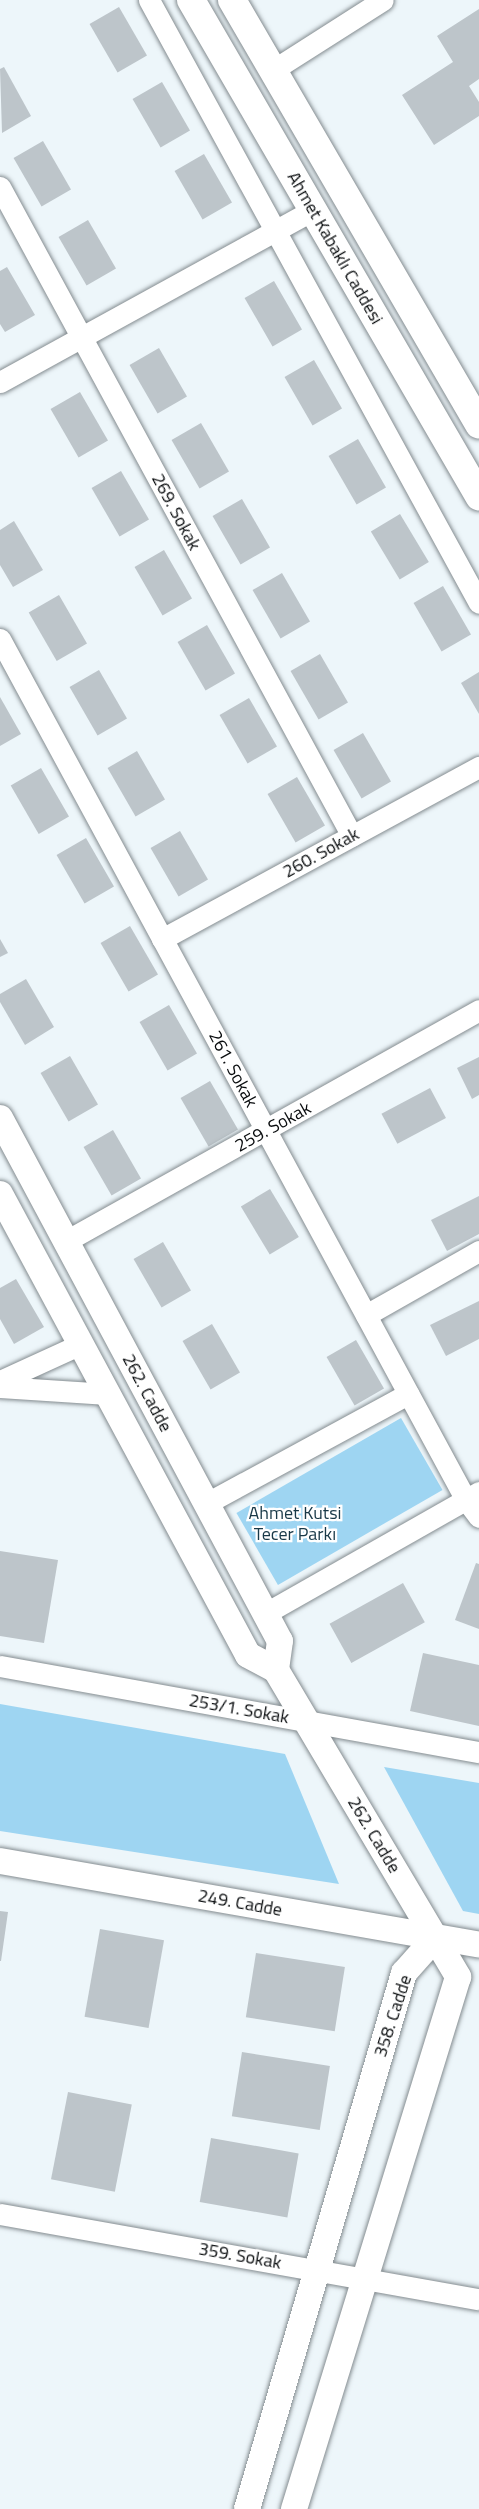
<!DOCTYPE html>
<meta charset="utf-8">
<style>
body{margin:0}
#map{position:relative;width:479px;height:2509px;overflow:hidden;background:#edf6fa;font-family:"Titillium Web",sans-serif}
div>[style]{position:absolute}
[style*='--x']{left:calc(var(--x)*1px);top:calc(var(--y)*1px);width:calc(var(--w)*1px);rotate:calc(var(--a)*1deg)}
.green>*{inset:0;background:#9ed5f2;transform-origin:0 0}
.building>*{inset:0;background:#bdc5ca;transform-origin:0 0}
.roads{filter:drop-shadow(0 0 2px #848c90) drop-shadow(0 0 2px #848c90)}
.minor>*{height:21px;margin:-10.5px;padding:0 10.5px;transform-origin:10.5px;border-radius:10.5px;background:#fff}
.tertiary>*{height:26px;margin:-13px;padding:0 13px;transform-origin:13px;border-radius:13px;background:#fff}
.secondary>*{height:28px;margin:-14px;padding:0 14px;transform-origin:14px;border-radius:14px;background:#fff}
span{translate:-50% -50%;white-space:nowrap;text-align:center;line-height:1.15;-webkit-text-stroke:4.5px #fff;paint-order:stroke}
.street-label{font-size:18px;color:#090c0e}
.park-label{font-size:18px;color:#193948}
</style>
<div id="map">
<div class="green">
<i style="left:401px;top:1418px;width:83px;height:190px;rotate:60deg"></i>
<i style="clip-path:polygon(0 1704px,285px 1754px,339px 1884px,0 1831px)"></i>
<i style="clip-path:polygon(384px 1767px,479px 1783px,479px 1914px,463px 1911px)"></i>
</div>
<div class="building">
<i style="left:119px;top:7px;width:56px;height:34px;rotate:60deg"></i>
<i style="clip-path:polygon(479px 9px,479px 79px,469px 86px,479px 102px,479px 116px,434px 145px,402px 95px,453px 62px,437px 36px)"></i>
<i style="clip-path:polygon(4px 67px,31px 116px,2px 133px,0 69px)"></i>
<i style="left:162px;top:82px;width:56px;height:34px;rotate:60deg"></i>
<i style="left:43px;top:141px;width:56px;height:34px;rotate:60deg"></i>
<i style="left:204px;top:154px;width:56px;height:34px;rotate:60deg"></i>
<i style="left:88px;top:220px;width:56px;height:34px;rotate:60deg"></i>
<i style="clip-path:polygon(7px 267px,35px 315px,5px 332px,0 324px,0 271px)"></i>
<i style="left:274px;top:281px;width:56px;height:34px;rotate:60deg"></i>
<i style="left:159px;top:348px;width:56px;height:34px;rotate:60deg"></i>
<i style="left:314px;top:360px;width:56px;height:34px;rotate:60deg"></i>
<i style="left:80px;top:392px;width:56px;height:34px;rotate:60deg"></i>
<i style="left:201px;top:423px;width:56px;height:34px;rotate:60deg"></i>
<i style="left:358px;top:439px;width:56px;height:34px;rotate:60deg"></i>
<i style="left:121px;top:471px;width:56px;height:34px;rotate:60deg"></i>
<i style="left:242px;top:499px;width:56px;height:34px;rotate:60deg"></i>
<i style="left:400px;top:514px;width:56px;height:34px;rotate:59deg"></i>
<i style="clip-path:polygon(14px 521px,43px 570px,13px 587px,0 565px,0 530px)"></i>
<i style="left:164px;top:550px;width:56px;height:34px;rotate:60deg"></i>
<i style="left:282px;top:573px;width:56px;height:34px;rotate:60deg"></i>
<i style="left:443px;top:586px;width:56px;height:34px;rotate:60deg"></i>
<i style="left:59px;top:595px;width:56px;height:35px;rotate:60deg"></i>
<i style="left:207px;top:625px;width:56px;height:34px;rotate:60deg"></i>
<i style="left:320px;top:654px;width:56px;height:34px;rotate:60deg"></i>
<i style="left:99px;top:670px;width:56px;height:34px;rotate:60deg"></i>
<i style="clip-path:polygon(479px 672px,479px 714px,461px 683px)"></i>
<i style="clip-path:polygon(0 697px,21px 734px,0 746px)"></i>
<i style="left:249px;top:698px;width:56px;height:34px;rotate:60deg"></i>
<i style="left:363px;top:733px;width:56px;height:34px;rotate:60deg"></i>
<i style="left:137px;top:751px;width:56px;height:34px;rotate:60deg"></i>
<i style="left:41px;top:768px;width:56px;height:35px;rotate:60deg"></i>
<i style="left:297px;top:777px;width:56px;height:34px;rotate:60deg"></i>
<i style="left:180px;top:831px;width:56px;height:34px;rotate:60deg"></i>
<i style="left:86px;top:838px;width:56px;height:34px;rotate:60deg"></i>
<i style="left:130px;top:926px;width:56px;height:34px;rotate:60deg"></i>
<i style="clip-path:polygon(0 939px,8px 953px,0 957px)"></i>
<i style="clip-path:polygon(26px 979px,54px 1027px,25px 1045px,0 1002px,0 994px)"></i>
<i style="left:169px;top:1005px;width:56px;height:34px;rotate:60deg"></i>
<i style="left:70px;top:1056px;width:56px;height:34px;rotate:60deg"></i>
<i style="clip-path:polygon(479px 1057px,479px 1095px,472px 1099px,457px 1068px)"></i>
<i style="left:210px;top:1081px;width:56px;height:34px;rotate:60deg"></i>
<i style="left:430px;top:1088px;width:34px;height:55px;rotate:62deg"></i>
<i style="left:113px;top:1130px;width:56px;height:34px;rotate:60deg"></i>
<i style="left:270px;top:1189px;width:56px;height:34px;rotate:59deg"></i>
<i style="clip-path:polygon(479px 1196px,479px 1234px,447px 1251px,431px 1220px)"></i>
<i style="left:163px;top:1242px;width:56px;height:34px;rotate:60deg"></i>
<i style="clip-path:polygon(16px 1279px,44px 1327px,14px 1344px,0 1319px,0 1288px)"></i>
<i style="clip-path:polygon(479px 1301px,479px 1339px,446px 1356px,430px 1325px)"></i>
<i style="left:212px;top:1324px;width:56px;height:34px;rotate:60deg"></i>
<i style="left:356px;top:1340px;width:56px;height:34px;rotate:60deg"></i>
<i style="clip-path:polygon(0 1551px,58px 1560px,44px 1643px,0 1636px)"></i>
<i style="clip-path:polygon(476px 1563px,479px 1564px,479px 1629px,455px 1620px)"></i>
<i style="left:403px;top:1583px;width:45px;height:84px;rotate:61deg"></i>
<i style="clip-path:polygon(423px 1653px,479px 1665px,479px 1726px,410px 1711px)"></i>
<i style="clip-path:polygon(0 1911px,8px 1912px,1px 1961px,0 1961px)"></i>
<i style="left:100px;top:1929px;width:65px;height:89px;rotate:10deg"></i>
<i style="left:256px;top:1953px;width:90px;height:65px;rotate:9deg"></i>
<i style="left:242px;top:2052px;width:89px;height:65px;rotate:9deg"></i>
<i style="left:68px;top:2092px;width:65px;height:89px;rotate:11deg"></i>
<i style="left:211px;top:2138px;width:89px;height:65px;rotate:10deg"></i>
</div>
<div class="roads">
<div class="minor">
<i style="--x:149;--y:0;--w:687;--a:61.31"></i>
<i style="--x:273;--y:70;--w:130;--a:-32.5"></i>
<i style="--x:0;--y:187;--w:738;--a:61.53"></i>
<i style="--x:0;--y:382;--w:357;--a:-28.8"></i>
<i style="--x:0;--y:639;--w:979;--a:61.58"></i>
<i style="--x:466;--y:1500;--w:21;--a:53"></i>
<i style="--x:162;--y:939;--w:361;--a:-28.5"></i>
<i style="--x:66;--y:1241;--w:473;--a:-29.2"></i>
<i style="--x:366;--y:1315;--w:130;--a:-29.5"></i>
<i style="--x:0;--y:1381;--w:89;--a:-24.6"></i>
<i style="--x:0;--y:1387;--w:108;--a:3.7"></i>
<i style="--x:207;--y:1503;--w:229;--a:-28.5"></i>
<i style="--x:266;--y:1613;--w:245;--a:-29.6"></i>
<i style="--x:0;--y:1666;--w:487;--a:10.2"></i>
<i style="--x:0;--y:2214;--w:486;--a:10.1"></i>
</div>
<div class="tertiary">
<i style="--x:0;--y:1118;--w:593;--a:61.84"></i>
<i style="--x:280;--y:1641;--w:29;--a:98"></i>
<i style="--x:0;--y:1194;--w:523;--a:61.72"></i>
<i style="--x:248;--y:1655;--w:32;--a:28"></i>
<i style="--x:276;--y:1670;--w:357;--a:59.3"></i>
<i style="--x:458;--y:1977;--w:557;--a:107.13"></i>
<i style="--x:0;--y:1861;--w:486;--a:9.9"></i>
<i style="--x:247;--y:2509;--w:559;--a:-73.67"></i>
<i style="--x:404;--y:1973;--w:48;--a:-48.4"></i>
</div>
<div class="secondary">
<i style="--x:191;--y:0;--w:574;--a:59.86"></i>
<i style="--x:232;--y:0;--w:491;--a:59.8"></i>
</div>
</div>
<div class="street-label">
<span style="left:335px;top:248px;rotate:60deg">Ahmet Kabaklı Caddesi</span>
<span style="left:176px;top:512px;rotate:62deg">269. Sokak</span>
<span style="left:321px;top:853px;rotate:-29deg">260. Sokak</span>
<span style="left:233px;top:1069px;rotate:62deg">261. Sokak</span>
<span style="left:273px;top:1127px;rotate:-29deg">259. Sokak</span>
<span style="left:147px;top:1393px;rotate:62deg">262. Cadde</span>
<span style="left:239px;top:1709px;rotate:10deg">253/1. Sokak</span>
<span style="left:374px;top:1835px;rotate:59deg">262. Cadde</span>
<span style="left:240px;top:1903px;rotate:10deg">249. Cadde</span>
<span style="left:393px;top:2016px;rotate:-72deg">358. Cadde</span>
<span style="left:240px;top:2256px;rotate:10deg">359. Sokak</span>
</div>
<div class="park-label">
<span style="left:295px;top:1524px">Ahmet Kutsi<br>Tecer Parkı</span>
</div>
</div>
